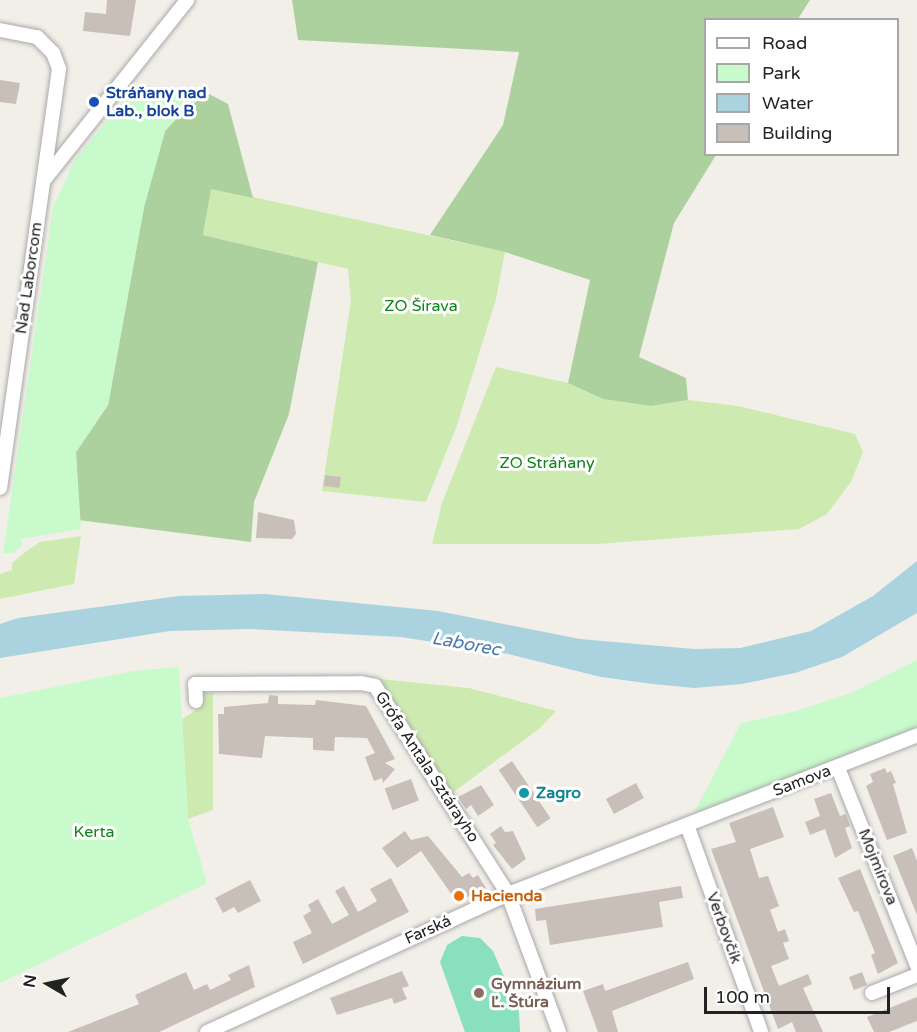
<!DOCTYPE html>
<meta charset="utf-8">
<style>
body{margin:0}
#map{position:relative;width:917px;height:1032px;overflow:hidden;background:#f2efe9;font-family:"Varela Round",sans-serif}
div>[style]{position:absolute}
[style*='--x']{left:calc(var(--x)*1px);top:calc(var(--y)*1px);width:calc(var(--w)*1px);rotate:calc(var(--a)*1deg)}
.grass>*{inset:0;background:#cdebb0}
.forest>*{inset:0;background:#add19e}
.park>*{inset:0;background:#c8facc}
.pitch>*{inset:0;background:#88e0be}
.water>*{inset:0;background:#aad3df}
.building>*{inset:0;background:#c7bfb8;transform-origin:0 0}
.roads{filter:drop-shadow(0 0 2px #a9a9a9) drop-shadow(0 0 2px #a9a9a9)}
.street>*{height:14px;margin:-7px;padding:0 7px;transform-origin:7px;border-radius:7px;background:#fff}
.dots>*{width:16px;height:16px;translate:-50% -50%;box-sizing:border-box;border:3px solid #fff;border-radius:50%}
span{translate:-50% -50%;white-space:nowrap;text-align:center;line-height:1.15;-webkit-text-stroke:6px #fff;paint-order:stroke}
.transit-label{font-size:16px;color:#164399;font-weight:700}
.left{translate:0 -50%;text-align:left}
.street-label{font-size:16px;color:#222}
.park-label{font-size:16px;color:#0c8416}
.culture-label{font-size:16px;color:#0d838f;font-weight:700}
.food-label{font-size:16px;color:#c56008;font-weight:700}
.education-label{font-size:16px;color:#785e54;font-weight:700}
.water-label{font-size:18px;color:#4a7aab;font-style:italic}
.legend{position:absolute;left:704px;top:18px;width:195px;height:138px;box-sizing:border-box;background:#fff;border:2px solid #a7a7a7;margin:0;padding:8px 10px;list-style:none;font-size:18px;color:#222}
.legend li{display:flex;align-items:center;gap:12px;height:30px}
.legend b{width:30px;border:2px solid #a7a7a7}
.north{position:absolute;left:18px;top:954px;width:60px;height:60px;-webkit-text-stroke:4px #fff;paint-order:stroke;rotate:279deg;font-size:16px;font-weight:700;line-height:24px;text-align:center;color:#222}
.north::after{content:'';display:block;margin:auto;width:21px;height:27px;background:#222;clip-path:polygon(50% 0,100% 100%,50% 72%,0 100%)}
.scale{position:absolute;left:704px;top:987px;width:186px;height:27px;box-sizing:border-box;border:3px solid #222;border-top:0;padding-left:8px;font-size:18px;line-height:21px;white-space:nowrap;color:#222;-webkit-text-stroke:4px #fff;paint-order:stroke}
</style>
<div id="map">
<div class="grass">
<i style="clip-path:polygon(211px 188px,505px 252px,496px 299px,456px 428px,426px 502px,322px 491px,351px 301px,348px 269px,203px 235px)"></i>
<i style="clip-path:polygon(496px 367px,568px 383px,603px 399px,651px 406px,688px 400px,738px 406px,855px 434px,863px 452px,851px 482px,827px 514px,799px 529px,597px 544px,432px 544px,442px 503px)"></i>
<i style="clip-path:polygon(81px 536px,74px 584px,0 599px,0 574px,12px 570px,12px 563px,24px 553px,40px 542px)"></i>
<i style="clip-path:polygon(380px 679px,469px 688px,556px 711px,540px 728px,451px 794px)"></i>
<i style="clip-path:polygon(203px 693px,213px 693px,213px 810px,188px 819px,182px 719px,198px 709px)"></i>
</div>
<div class="forest">
<i style="clip-path:polygon(292px 0,810px 0,798px 19px,706px 20px,706px 154px,716px 155px,674px 223px,639px 357px,686px 378px,688px 400px,651px 406px,603px 399px,568px 383px,590px 280px,505px 252px,430px 235px,503px 125px,519px 52px,298px 40px)"></i>
<i style="clip-path:polygon(209px 94px,228px 104px,253px 198px,211px 189px,203px 235px,318px 262px,289px 414px,254px 502px,251px 542px,78px 520px,76px 452px,108px 405px,144px 207px,165px 131px,186px 108px)"></i>
</div>
<div class="park">
<i style="clip-path:polygon(138px 83px,168px 91px,209px 94px,186px 108px,165px 131px,144px 207px,108px 405px,76px 452px,81px 529px,21px 539px,22px 546px,13px 553px,3px 553px,53px 208px,74px 161px)"></i>
<i style="clip-path:polygon(917px 660px,917px 729px,694px 813px,741px 723px,796px 711px,851px 693px)"></i>
<i style="clip-path:polygon(179px 667px,188px 819px,207px 883px,0 983px,0 698px,133px 671px)"></i>
</div>
<div class="pitch">
<i style="clip-path:polygon(462px 936px,480px 938px,493px 951px,519px 1012px,520px 1032px,465px 1032px,440px 962px,447px 945px)"></i>
</div>
<div class="water">
<i style="clip-path:polygon(917px 561px,917px 613px,842px 657px,795px 673px,742px 684px,694px 688px,653px 684px,601px 677px,508px 654px,401px 637px,250px 629px,170px 631px,0 658px,0 624px,18px 618px,179px 596px,265px 594px,438px 611px,580px 639px,694px 649px,740px 648px,811px 631px,873px 596px)"></i>
</div>
<div class="building">
<i style="clip-path:polygon(107px 0,136px 0,130px 36px,83px 31px,85px 12px,106px 14px)"></i>
<i style="clip-path:polygon(0 80px,20px 83px,16px 104px,0 102px)"></i>
<i style="left:325px;top:475px;width:16px;height:11px;rotate:7deg"></i>
<i style="clip-path:polygon(258px 512px,294px 520px,296px 534px,292px 539px,256px 538px)"></i>
<i style="clip-path:polygon(269px 695px,278px 696px,278px 704px,315px 705px,316px 700px,366px 706px,395px 759px,385px 763px,395px 769px,383px 783px,382px 778px,374px 781px,365px 757px,375px 753px,367px 738px,335px 737px,334px 751px,313px 750px,313px 738px,265px 736px,262px 758px,219px 754px,218px 714px,224px 714px,224px 707px,268px 703px)"></i>
<i style="left:512px;top:761px;width:69px;height:16px;rotate:56deg"></i>
<i style="clip-path:polygon(885px 768px,887px 773px,891px 771px,896px 783px,893px 784px,907px 833px,887px 840px,866px 786px,873px 782px,870px 774px)"></i>
<i style="left:411px;top:779px;width:23px;height:28px;rotate:70deg"></i>
<i style="left:636px;top:783px;width:17px;height:34px;rotate:62deg"></i>
<i style="clip-path:polygon(481px 785px,494px 805px,478px 816px,471px 805px,466px 809px,458px 797px)"></i>
<i style="clip-path:polygon(831px 793px,840px 816px,846px 814px,850px 826px,845px 828px,852px 848px,835px 858px,825px 829px,810px 835px,805px 822px,820px 816px,814px 799px)"></i>
<i style="clip-path:polygon(773px 807px,784px 837px,750px 849px,759px 878px,768px 876px,779px 906px,770px 910px,778px 932px,785px 929px,789px 941px,783px 943px,789px 959px,771px 966px,779px 986px,808px 974px,812px 984px,803px 988px,823px 1032px,796px 1032px,792px 1022px,778px 1029px,711px 849px,736px 842px,729px 823px)"></i>
<i style="clip-path:polygon(501px 826px,505px 832px,513px 831px,526px 859px,512px 869px,493px 845px,496px 843px,490px 834px)"></i>
<i style="clip-path:polygon(405px 831px,411px 840px,428px 836px,462px 877px,469px 873px,473px 878px,478px 875px,486px 888px,457px 902px,421px 851px,397px 868px,382px 848px)"></i>
<i style="clip-path:polygon(912px 848px,917px 861px,917px 915px,893px 856px)"></i>
<i style="clip-path:polygon(860px 869px,898px 963px,878px 974px,871px 955px,875px 953px,860px 916px,858px 911px,854px 912px,838px 878px)"></i>
<i style="clip-path:polygon(391px 878px,409px 912px,303px 964px,293px 942px,312px 933px,303px 916px,311px 911px,308px 905px,318px 899px,332px 924px,349px 915px,335px 891px,344px 886px,358px 912px,377px 901px,370px 889px)"></i>
<i style="clip-path:polygon(250px 880px,261px 901px,238px 913px,234px 907px,223px 913px,215px 898px)"></i>
<i style="clip-path:polygon(681px 886px,683px 898px,659px 902px,663px 927px,550px 945px,546px 920px,536px 921px,535px 909px)"></i>
<i style="clip-path:polygon(688px 962px,694px 979px,612px 1011px,618px 1032px,598px 1032px,583px 991px,603px 984px,605px 991px)"></i>
<i style="clip-path:polygon(249px 965px,255px 987px,159px 1032px,68px 1032px,139px 1004px,135px 995px,186px 972px,194px 990px,207px 984px,210px 990px,231px 980px,228px 975px)"></i>
<i style="clip-path:polygon(402px 971px,409px 986px,402px 988px,407px 999px,394px 1004px,392px 998px,337px 1015px,330px 998px)"></i>
<i style="left:862px;top:972px;width:14px;height:14px;rotate:69deg"></i>
<i style="clip-path:polygon(917px 997px,917px 1021px,889px 1032px,874px 1032px,867px 1017px)"></i>
</div>
<div class="roads">
<div class="street">
<i style="--x:0;--y:30;--w:38;--a:11"></i>
<i style="--x:37;--y:37;--w:23;--a:45"></i>
<i style="--x:53;--y:53;--w:17;--a:69"></i>
<i style="--x:59;--y:69;--w:423;--a:98"></i>
<i style="--x:44;--y:180;--w:230;--a:-51.5"></i>
<i style="--x:196;--y:701;--w:17;--a:-93"></i>
<i style="--x:195;--y:684;--w:166;--a:-0.3"></i>
<i style="--x:361;--y:683;--w:14;--a:12"></i>
<i style="--x:375;--y:686;--w:247;--a:57.4"></i>
<i style="--x:508;--y:894;--w:147;--a:69.7"></i>
<i style="--x:838;--y:768;--w:213;--a:68.2"></i>
<i style="--x:687;--y:825;--w:220;--a:70.3"></i>
<i style="--x:872;--y:993;--w:48;--a:-21.8"></i>
<i style="--x:207;--y:1032;--w:331;--a:-24.6"></i>
<i style="--x:508;--y:894;--w:439;--a:-21.2"></i>
</div>
</div>
<div class="dots">
<i style="left:94px;top:102px;background:#1a4fb4"></i>
<i style="left:524px;top:793px;background:#0f9aa8"></i>
<i style="left:459px;top:896px;background:#e8710a"></i>
<i style="left:479px;top:993px;background:#8d6e63"></i>
</div>
<div class="transit-label">
<span class="left" style="left:106px;top:102px">Stráňany nad<br>Lab., blok B</span>
</div>
<div class="street-label">
<span style="left:29px;top:278px;rotate:-82deg">Nad Laborcom</span>
<span style="left:427px;top:767px;rotate:57deg">Grófa Antala Sztárayho</span>
<span style="left:802px;top:781px;rotate:-21deg">Samova</span>
<span style="left:878px;top:867px;rotate:68deg">Mojmírova</span>
<span style="left:724px;top:928px;rotate:70deg">Verbovčík</span>
<span style="left:428px;top:930px;rotate:-24deg">Farská</span>
</div>
<div class="park-label">
<span style="left:421px;top:306px">ZO Šírava</span>
<span style="left:547px;top:463px">ZO Stráňany</span>
<span style="left:94px;top:832px">Kerta</span>
</div>
<div class="culture-label">
<span class="left" style="left:536px;top:793px">Zagro</span>
</div>
<div class="food-label">
<span class="left" style="left:471px;top:896px">Hacienda</span>
</div>
<div class="education-label">
<span class="left" style="left:491px;top:993px">Gymnázium<br>Ľ. Štúra</span>
</div>
<div class="water-label">
<span style="left:466px;top:644px;rotate:10deg">Laborec</span>
</div>
<ul class="legend">
<li><b style="height:8px;background:#fff"></b>Road</li>
<li><b style="height:16px;background:#c8facc"></b>Park</li>
<li><b style="height:16px;background:#aad3df"></b>Water</li>
<li><b style="height:16px;background:#c7bfb8"></b>Building</li>
</ul>
<div class="north">N</div>
<div class="scale">100 m</div>
</div>
